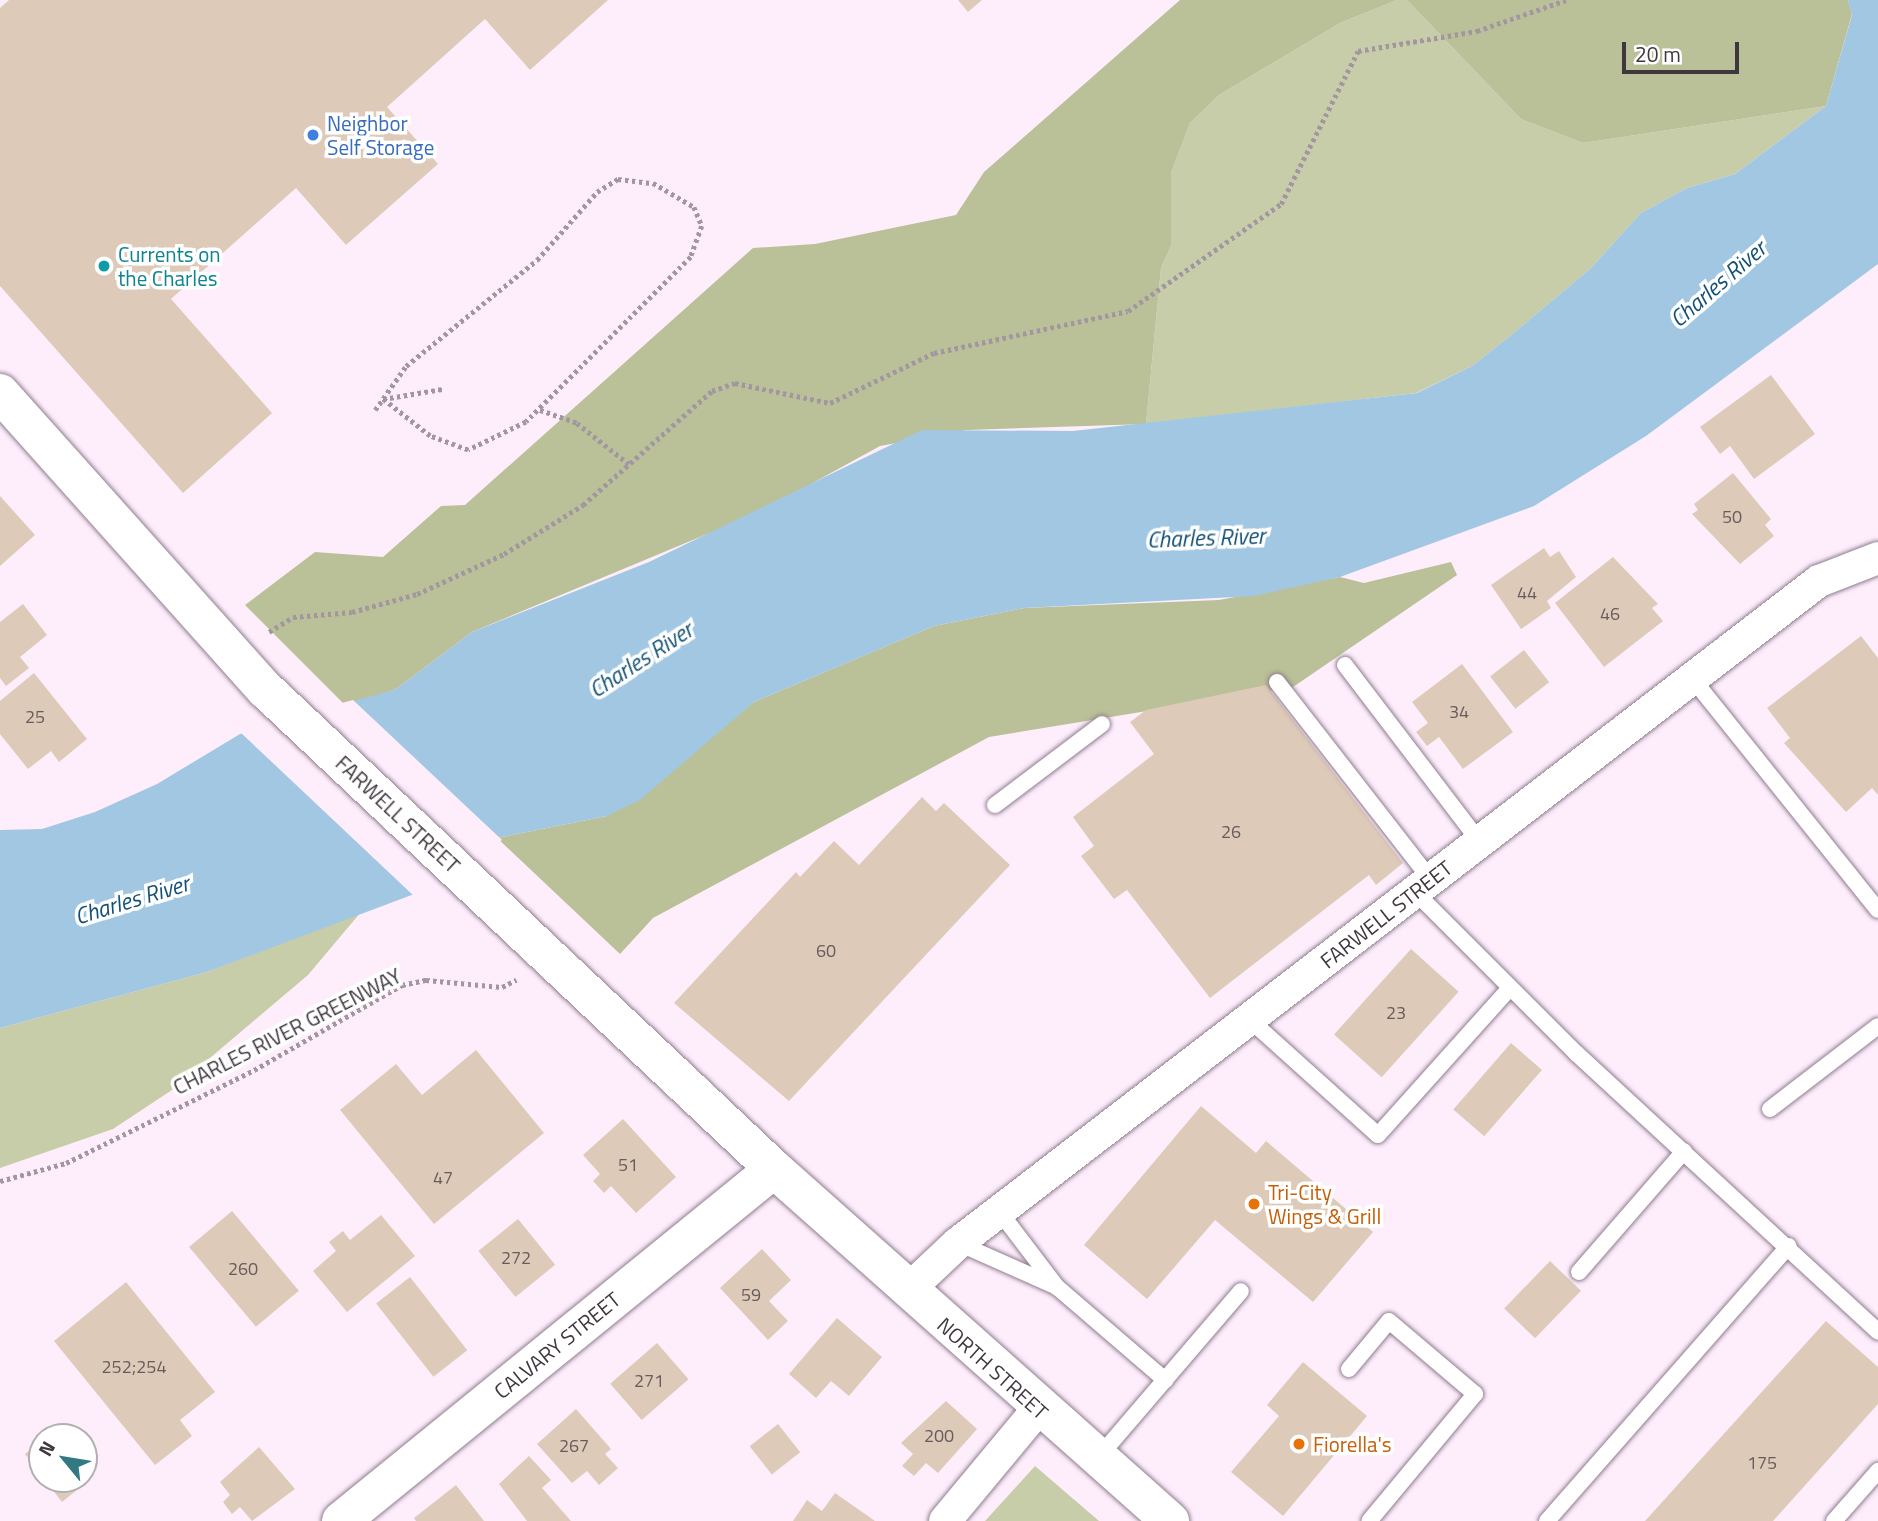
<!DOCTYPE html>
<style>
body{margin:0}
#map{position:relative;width:1878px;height:1521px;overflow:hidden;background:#feeefc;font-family:"Titillium Web",sans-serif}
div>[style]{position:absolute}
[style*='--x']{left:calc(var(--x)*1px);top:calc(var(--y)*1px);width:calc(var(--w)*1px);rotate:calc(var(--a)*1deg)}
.green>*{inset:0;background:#c7cda8}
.forest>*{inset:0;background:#bac097}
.water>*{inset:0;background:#a2c7e3}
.pier>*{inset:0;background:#feeefc}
.building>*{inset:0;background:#decab9;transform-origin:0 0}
.path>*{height:4.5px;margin-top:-2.25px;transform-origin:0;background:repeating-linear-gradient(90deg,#a296a0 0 3.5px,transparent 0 7px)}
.roads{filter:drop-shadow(0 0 2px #8f7d8e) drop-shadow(0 0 2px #8f7d8e)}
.lane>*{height:16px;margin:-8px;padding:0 8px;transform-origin:8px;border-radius:8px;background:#fff}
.street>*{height:32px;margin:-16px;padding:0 16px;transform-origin:16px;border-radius:16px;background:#fff}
.secondary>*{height:38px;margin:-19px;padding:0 19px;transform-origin:19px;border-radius:19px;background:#fff}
.dots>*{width:19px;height:19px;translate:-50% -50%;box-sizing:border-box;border:4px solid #fff;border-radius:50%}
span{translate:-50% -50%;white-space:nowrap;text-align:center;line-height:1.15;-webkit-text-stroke:7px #fff;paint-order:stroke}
.number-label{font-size:18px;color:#675c5d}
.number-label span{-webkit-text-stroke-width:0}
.shop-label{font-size:21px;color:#366cbe}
.left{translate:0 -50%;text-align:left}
.culture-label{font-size:21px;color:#0d838f}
.street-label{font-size:21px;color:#3f373e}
.food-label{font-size:21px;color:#c56008}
.water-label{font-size:23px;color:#135075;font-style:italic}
.north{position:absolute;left:28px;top:1423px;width:70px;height:70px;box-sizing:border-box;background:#fff;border:2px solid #b2afb2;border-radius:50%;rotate:300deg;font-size:19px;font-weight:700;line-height:28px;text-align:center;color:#3f373e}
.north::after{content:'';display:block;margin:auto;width:24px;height:32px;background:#327983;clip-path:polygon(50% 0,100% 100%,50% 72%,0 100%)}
.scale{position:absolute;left:1622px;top:42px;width:117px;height:32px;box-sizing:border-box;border:4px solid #3f373e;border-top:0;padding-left:9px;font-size:21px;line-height:24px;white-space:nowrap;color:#3f373e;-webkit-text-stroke:5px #fff;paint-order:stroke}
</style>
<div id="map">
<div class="green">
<i style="clip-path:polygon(1397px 0,1407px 0,1521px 119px,1583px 143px,1826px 106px,1735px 174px,1687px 188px,1641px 213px,1590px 269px,1505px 340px,1472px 366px,1416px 393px,1146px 424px,1161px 268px,1171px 246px,1171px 173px,1190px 123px,1219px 95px,1340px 23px)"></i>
<i style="clip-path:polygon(361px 912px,308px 975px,172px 1090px,113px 1129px,0 1168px,0 1028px,207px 972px)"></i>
<i style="clip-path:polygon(1035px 1466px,1099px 1521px,985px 1521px)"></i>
</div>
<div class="forest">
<i style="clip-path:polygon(1180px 0,1397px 0,1340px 23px,1219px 95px,1190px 123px,1171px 173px,1171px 246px,1161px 268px,1146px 424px,967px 430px,880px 446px,760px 512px,472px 632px,396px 689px,346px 706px,245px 605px,315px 552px,383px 557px,441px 506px,465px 505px,753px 248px,815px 244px,956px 215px,984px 172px)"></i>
<i style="clip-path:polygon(1407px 0,1848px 0,1852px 14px,1826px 106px,1583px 143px,1521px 119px)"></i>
<i style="clip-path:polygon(1451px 562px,1457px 575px,1293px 687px,989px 737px,653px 918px,620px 954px,497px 838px,607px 816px,754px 702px,934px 626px,1024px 608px,1219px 600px,1340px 577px,1364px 583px)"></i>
</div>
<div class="water">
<i style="clip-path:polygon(1848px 0,1878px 0,1878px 264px,1646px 436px,1534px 506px,1340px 577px,1254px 596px,1024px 608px,934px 626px,754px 702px,640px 800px,607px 816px,497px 838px,417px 893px,207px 972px,0 1028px,0 830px,42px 829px,95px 812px,157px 784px,240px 734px,396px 689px,472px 632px,649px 562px,922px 430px,1073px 431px,1417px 393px,1472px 366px,1505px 340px,1590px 269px,1641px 213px,1687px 188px,1735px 174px,1826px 106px,1852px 15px)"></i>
</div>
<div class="pier">
<i style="clip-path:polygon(353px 700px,502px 840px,415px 897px,239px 731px)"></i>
</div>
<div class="building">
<i style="clip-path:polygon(9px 0,608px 0,530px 70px,485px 19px,387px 107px,438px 164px,346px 245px,296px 188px,171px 299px,272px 413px,183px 493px,0 286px,0 8px)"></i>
<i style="clip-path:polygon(958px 0,982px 0,968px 12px)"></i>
<i style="clip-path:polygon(1771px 375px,1815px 434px,1754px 479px,1730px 446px,1720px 454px,1700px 427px)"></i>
<i style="clip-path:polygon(1733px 473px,1771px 519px,1765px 525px,1774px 536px,1740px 564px,1692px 514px,1698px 510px,1694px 504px)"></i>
<i style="clip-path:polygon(0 496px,35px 535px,0 566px)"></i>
<i style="clip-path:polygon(1544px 548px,1550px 557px,1559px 551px,1576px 577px,1547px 601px,1551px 608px,1521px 629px,1491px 585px)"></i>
<i style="clip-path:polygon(1613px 557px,1658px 604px,1652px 608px,1663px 621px,1604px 667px,1555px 603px)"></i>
<i style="clip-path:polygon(23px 604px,47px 635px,20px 657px,29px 668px,6px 686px,0 678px,0 622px)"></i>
<i style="clip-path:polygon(1861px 636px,1878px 658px,1878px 795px,1872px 788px,1846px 812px,1784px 743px,1790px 738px,1767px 708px)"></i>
<i style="left:1524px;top:650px;width:41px;height:43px;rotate:52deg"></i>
<i style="clip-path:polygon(1462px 664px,1513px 732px,1463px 769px,1439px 737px,1427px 746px,1416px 732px,1428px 723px,1412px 702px)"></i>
<i style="clip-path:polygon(34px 673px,87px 739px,59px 762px,51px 751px,28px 769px,0 734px,0 701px)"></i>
<i style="clip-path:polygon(1266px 685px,1403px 863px,1376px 885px,1369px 875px,1210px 998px,1127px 890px,1114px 899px,1081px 856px,1094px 846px,1073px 817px,1154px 754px,1130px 722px,1146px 710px)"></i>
<i style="clip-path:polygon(922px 797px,936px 811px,944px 803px,1010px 865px,789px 1101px,674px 1003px,796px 872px,800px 877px,834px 841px,859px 865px)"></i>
<i style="left:1411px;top:949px;width:64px;height:115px;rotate:42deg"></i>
<i style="left:1511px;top:1043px;width:41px;height:88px;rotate:41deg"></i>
<i style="clip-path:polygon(476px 1050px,544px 1133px,434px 1224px,340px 1110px,396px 1064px,422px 1095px)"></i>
<i style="clip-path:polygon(1201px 1106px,1256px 1153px,1266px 1141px,1373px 1232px,1313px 1302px,1215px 1220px,1147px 1299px,1084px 1245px)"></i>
<i style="clip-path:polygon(623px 1119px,676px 1177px,636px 1213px,611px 1186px,604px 1193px,593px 1181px,600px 1174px,583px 1155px)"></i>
<i style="left:232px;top:1211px;width:104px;height:56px;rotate:50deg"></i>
<i style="clip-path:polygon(381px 1215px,415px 1256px,347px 1312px,313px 1271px,336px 1251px,329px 1242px,343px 1231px,350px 1240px)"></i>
<i style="left:518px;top:1219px;width:59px;height:51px;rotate:51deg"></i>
<i style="clip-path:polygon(762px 1249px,791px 1280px,769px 1301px,788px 1321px,768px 1340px,720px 1288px)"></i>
<i style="left:1550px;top:1261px;width:43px;height:66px;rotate:44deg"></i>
<i style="left:410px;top:1277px;width:93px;height:43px;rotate:52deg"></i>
<i style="clip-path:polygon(126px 1282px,215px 1392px,180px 1420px,192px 1436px,155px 1465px,54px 1341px)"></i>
<i style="clip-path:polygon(837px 1318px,882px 1357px,849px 1396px,831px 1381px,816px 1398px,789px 1374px)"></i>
<i style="clip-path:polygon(1826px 1321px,1878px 1367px,1878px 1404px,1773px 1521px,1645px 1521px)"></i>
<i style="left:657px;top:1343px;width:48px;height:62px;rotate:49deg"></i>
<i style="clip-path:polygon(1303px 1362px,1367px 1416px,1283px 1516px,1231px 1472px,1279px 1416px,1267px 1405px)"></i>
<i style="clip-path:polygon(946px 1401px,977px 1429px,938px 1473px,926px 1463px,914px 1476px,902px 1466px,913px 1454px,901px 1443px)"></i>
<i style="clip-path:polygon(576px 1409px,611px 1449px,605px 1454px,618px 1468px,599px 1485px,587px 1471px,572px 1483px,537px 1444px)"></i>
<i style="left:778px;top:1424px;width:36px;height:36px;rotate:52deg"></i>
<i style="clip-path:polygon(42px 1441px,42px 1476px,25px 1454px)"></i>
<i style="clip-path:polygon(259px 1447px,295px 1489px,252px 1521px,240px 1507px,232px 1514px,223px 1502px,230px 1495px,220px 1482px)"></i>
<i style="clip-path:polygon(529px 1456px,551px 1480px,542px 1488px,571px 1521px,527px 1521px,499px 1484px)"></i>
<i style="clip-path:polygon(44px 1479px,84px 1479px,87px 1482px,62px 1502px)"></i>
<i style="clip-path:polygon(456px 1485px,484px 1521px,416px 1521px,414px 1518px)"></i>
<i style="clip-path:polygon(835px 1493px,875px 1521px,793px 1521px,807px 1500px,822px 1511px)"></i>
</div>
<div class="path">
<i style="--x:383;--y:399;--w:60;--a:-9.6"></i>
<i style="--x:375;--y:410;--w:54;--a:-54.8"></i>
<i style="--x:406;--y:366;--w:169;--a:-39"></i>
<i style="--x:537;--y:260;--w:91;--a:-48.6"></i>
<i style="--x:597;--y:192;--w:25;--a:-32"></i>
<i style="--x:618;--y:179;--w:35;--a:7"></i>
<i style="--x:653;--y:183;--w:48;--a:30.3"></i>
<i style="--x:694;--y:207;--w:21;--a:67"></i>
<i style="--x:702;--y:226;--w:33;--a:110"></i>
<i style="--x:691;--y:257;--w:233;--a:135"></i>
<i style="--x:526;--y:422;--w:64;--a:154.2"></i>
<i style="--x:468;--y:450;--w:40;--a:-159.8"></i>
<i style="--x:430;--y:436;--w:60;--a:-141.8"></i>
<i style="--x:540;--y:410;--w:39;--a:19"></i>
<i style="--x:577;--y:423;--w:66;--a:38.3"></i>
<i style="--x:269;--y:632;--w:28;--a:-32"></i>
<i style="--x:293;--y:617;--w:59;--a:-4.8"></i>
<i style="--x:352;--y:612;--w:67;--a:-15.5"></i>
<i style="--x:417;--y:594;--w:96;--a:-24.7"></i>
<i style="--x:504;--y:554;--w:93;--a:-31.8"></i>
<i style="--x:583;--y:505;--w:172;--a:-41.5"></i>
<i style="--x:712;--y:391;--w:24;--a:-19"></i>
<i style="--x:735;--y:383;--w:97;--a:11.9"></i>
<i style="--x:830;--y:403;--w:115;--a:-25.7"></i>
<i style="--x:934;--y:353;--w:198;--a:-12.2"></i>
<i style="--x:1128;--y:311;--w:187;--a:-35"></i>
<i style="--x:1281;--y:204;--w:171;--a:-63.3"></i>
<i style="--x:1358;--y:51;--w:121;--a:-9.5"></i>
<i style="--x:1477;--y:31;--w:94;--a:-19.2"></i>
<i style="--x:0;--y:1181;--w:68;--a:-15.3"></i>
<i style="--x:66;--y:1163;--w:210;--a:-26.3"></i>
<i style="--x:254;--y:1070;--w:171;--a:-29.9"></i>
<i style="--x:402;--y:985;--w:25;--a:-12"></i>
<i style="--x:426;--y:980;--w:76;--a:5.3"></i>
<i style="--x:502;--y:987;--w:16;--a:-27"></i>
</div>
<div class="roads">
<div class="lane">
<i style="--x:1345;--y:665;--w:223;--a:52.7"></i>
<i style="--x:1692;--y:678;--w:297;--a:51.3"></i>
<i style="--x:1277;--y:682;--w:251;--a:52.1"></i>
<i style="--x:995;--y:805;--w:134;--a:-37.1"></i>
<i style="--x:1415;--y:892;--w:228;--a:45"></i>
<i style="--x:1576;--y:1053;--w:411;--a:42.7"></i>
<i style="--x:1249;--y:1019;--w:173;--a:42"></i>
<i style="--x:1378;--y:1135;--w:196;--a:-48.1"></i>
<i style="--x:1770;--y:1109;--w:136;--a:-37.5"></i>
<i style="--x:999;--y:1211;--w:96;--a:52.7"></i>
<i style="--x:1057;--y:1287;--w:143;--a:40.7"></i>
<i style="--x:958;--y:1243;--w:106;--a:23.9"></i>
<i style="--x:1579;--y:1272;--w:160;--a:-49"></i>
<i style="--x:1349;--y:1369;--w:62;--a:-50.2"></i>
<i style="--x:1389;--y:1321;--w:113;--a:40.3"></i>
<i style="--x:1475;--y:1394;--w:165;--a:129.8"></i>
<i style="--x:1097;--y:1459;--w:221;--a:-49.4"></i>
<i style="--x:1547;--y:1521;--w:366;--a:-48.7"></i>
<i style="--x:1834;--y:1521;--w:67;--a:-48.7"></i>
</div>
<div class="street">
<i style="--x:907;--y:1291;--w:70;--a:-43.3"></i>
<i style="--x:958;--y:1243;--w:1086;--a:-37.56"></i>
<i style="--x:1819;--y:581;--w:63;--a:-21.3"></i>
<i style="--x:945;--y:1521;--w:146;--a:-50.3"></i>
</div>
<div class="secondary">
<i style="--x:0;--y:393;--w:399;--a:48.2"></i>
<i style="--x:266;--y:690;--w:698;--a:43.32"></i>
<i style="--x:774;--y:1169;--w:530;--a:41.63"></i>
<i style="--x:341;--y:1521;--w:558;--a:-39.11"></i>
</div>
</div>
<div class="dots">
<i style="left:313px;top:135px;background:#3f7fe0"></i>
<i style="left:104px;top:266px;background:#0f9aa8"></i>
<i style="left:1254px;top:1204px;background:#e8710a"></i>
<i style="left:1299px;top:1444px;background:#e8710a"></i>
</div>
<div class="number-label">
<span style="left:1732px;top:517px">50</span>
<span style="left:1527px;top:593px">44</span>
<span style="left:1610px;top:614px">46</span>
<span style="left:1459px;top:712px">34</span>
<span style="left:35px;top:717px">25</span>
<span style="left:1231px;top:832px">26</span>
<span style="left:826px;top:951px">60</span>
<span style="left:1396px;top:1013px">23</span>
<span style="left:628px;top:1165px">51</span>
<span style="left:443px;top:1178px">47</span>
<span style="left:516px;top:1258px">272</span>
<span style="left:243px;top:1269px">260</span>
<span style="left:751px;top:1295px">59</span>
<span style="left:134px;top:1367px">252;254</span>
<span style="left:649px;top:1381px">271</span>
<span style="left:939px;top:1436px">200</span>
<span style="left:574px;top:1446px">267</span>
<span style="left:1762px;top:1463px">175</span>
</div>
<div class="shop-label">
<span class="left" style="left:327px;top:135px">Neighbor<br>Self Storage</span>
</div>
<div class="culture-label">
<span class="left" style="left:118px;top:266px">Currents on<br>the Charles</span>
</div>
<div class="street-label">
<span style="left:398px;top:814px;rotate:43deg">FARWELL STREET</span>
<span style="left:1386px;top:914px;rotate:-38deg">FARWELL STREET</span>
<span style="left:287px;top:1031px;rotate:-27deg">CHARLES RIVER GREENWAY</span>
<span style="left:557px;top:1345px;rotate:-39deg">CALVARY STREET</span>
<span style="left:993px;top:1368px;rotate:42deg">NORTH STREET</span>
</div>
<div class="food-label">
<span class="left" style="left:1268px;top:1204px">Tri-City<br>Wings &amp; Grill</span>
<span class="left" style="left:1313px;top:1444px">Fiorella's</span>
</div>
<div class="water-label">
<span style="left:1718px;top:284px;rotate:-41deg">Charles River</span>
<span style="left:1206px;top:538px;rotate:-2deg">Charles River</span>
<span style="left:641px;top:660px;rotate:-33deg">Charles River</span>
<span style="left:132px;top:900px;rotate:-17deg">Charles River</span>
</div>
<div class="north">N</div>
<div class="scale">20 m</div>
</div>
